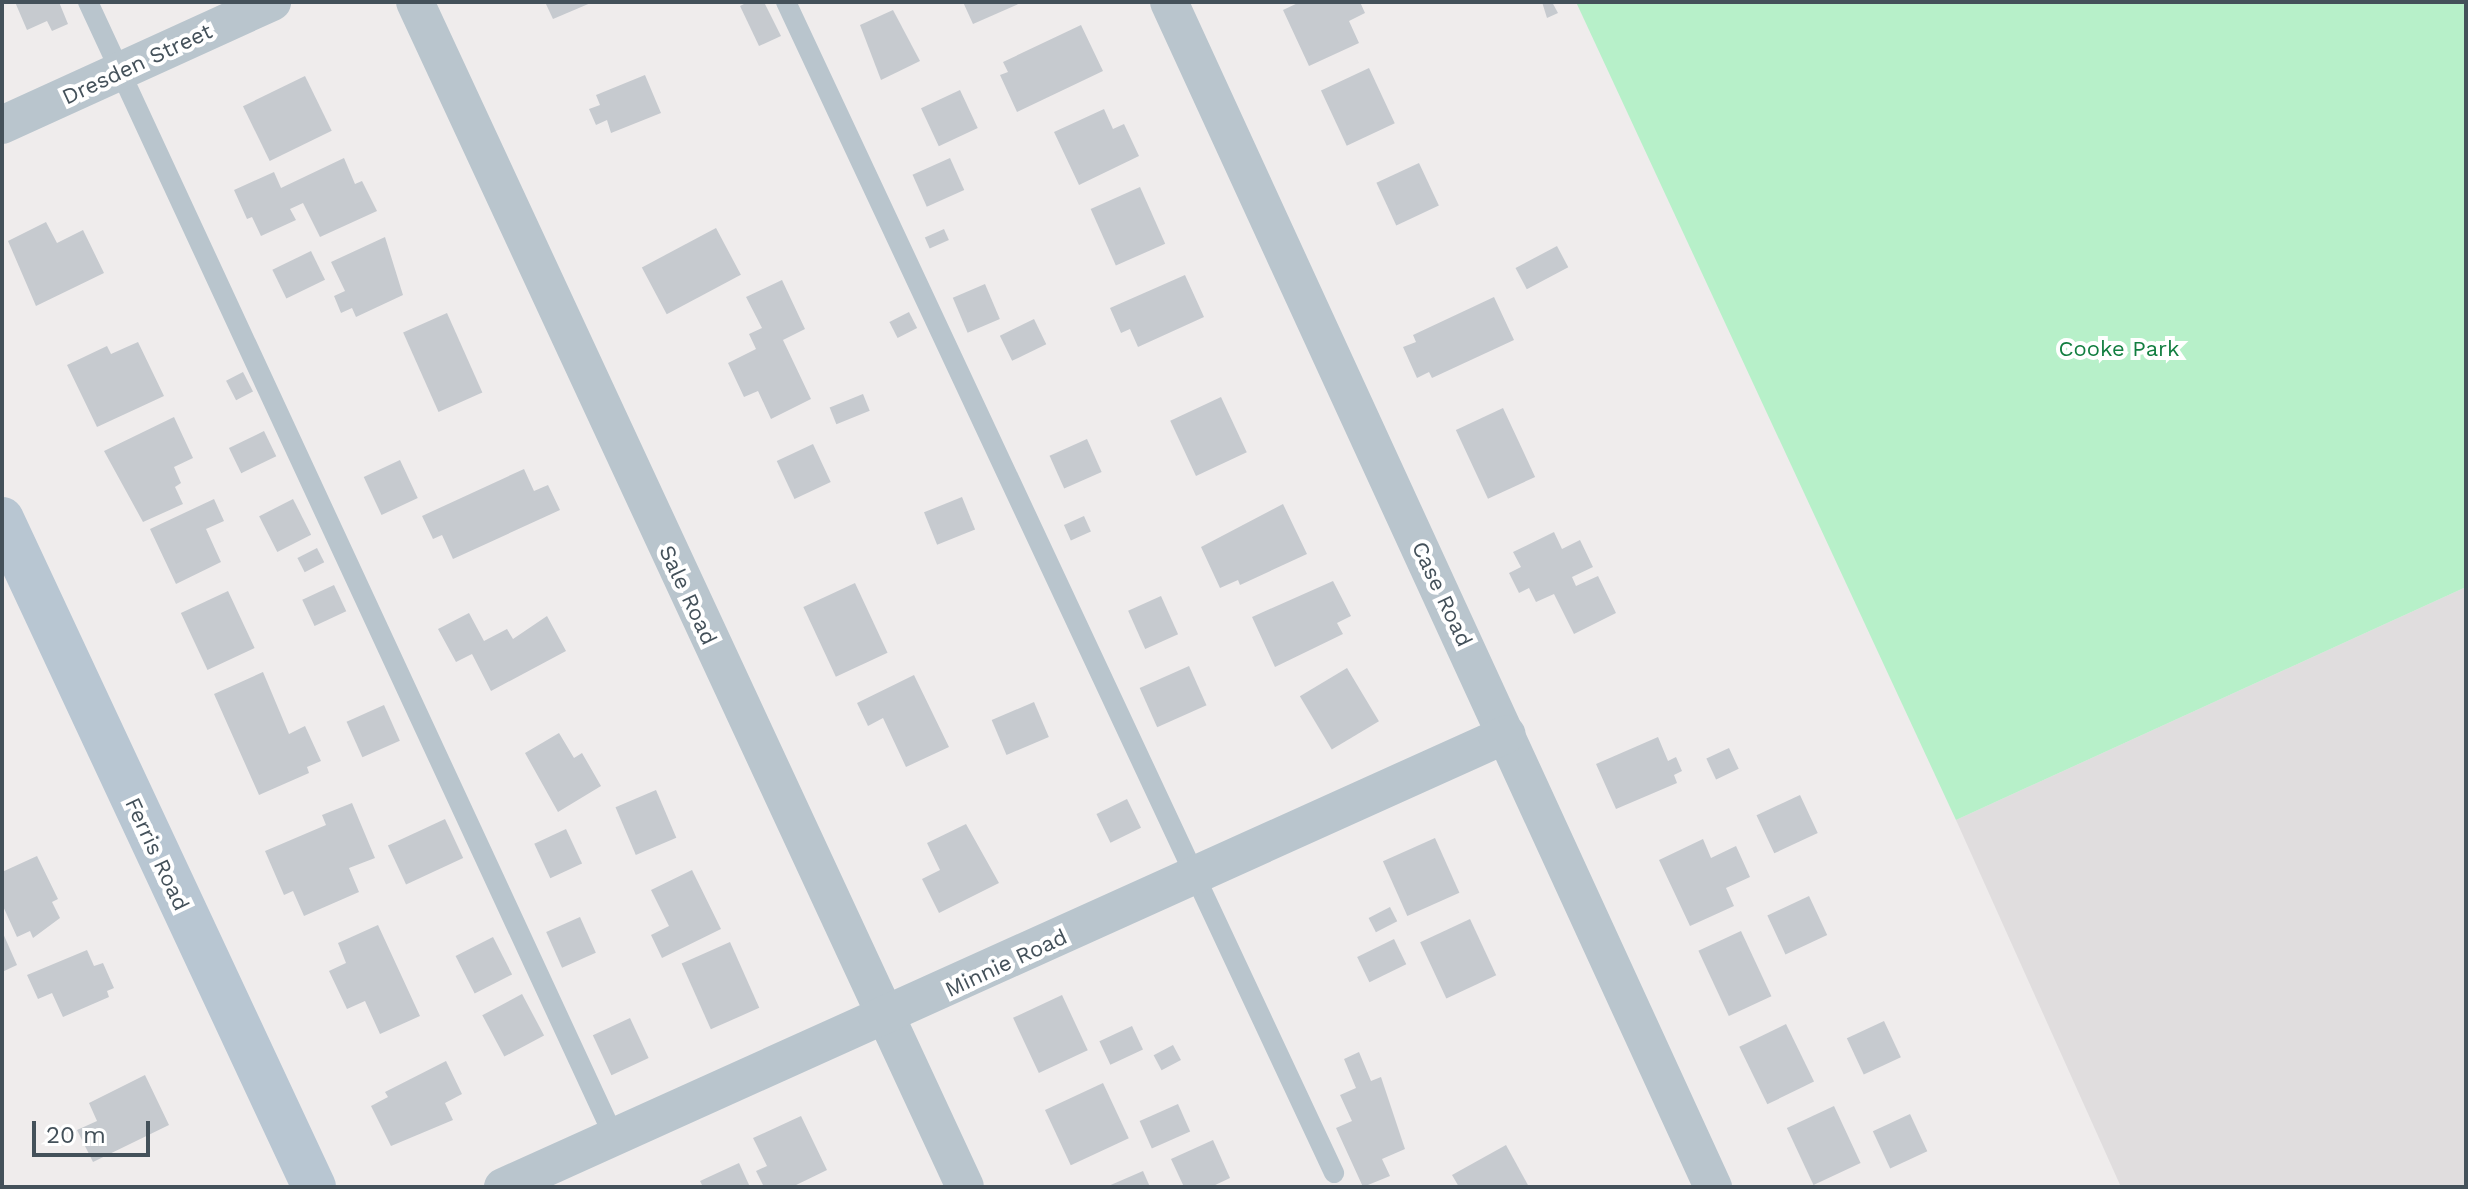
<!DOCTYPE html>
<style>
body{margin:0}
#map{position:relative;width:2468px;height:1189px;overflow:hidden;background:#efecec;font-family:"Work Sans",sans-serif}
div>[style]{position:absolute}
[style*='--x']{left:calc(var(--x)*1px);top:calc(var(--y)*1px);width:calc(var(--w)*1px);rotate:calc(var(--a)*1deg)}
.education>*{inset:0;background:#e0ddde}
.green>*{inset:0;background:#b7f0c9}
.building>*{inset:0;background:#c6cacf;transform-origin:0 0}
.service>*{height:20px;margin:-10px;padding:0 10px;transform-origin:10px;border-radius:10px;background:#b9c5cd}
.minor>*{height:38px;margin:-19px;padding:0 19px;transform-origin:19px;border-radius:19px;background:#b9c5cd}
.secondary>*{height:44px;margin:-22px;padding:0 22px;transform-origin:22px;border-radius:22px;background:#b8c6d2}
span{translate:-50% -50%;white-space:nowrap;text-align:center;line-height:1.15;-webkit-text-stroke:8px #fff;paint-order:stroke}
.street-label{font-size:22px;color:#44515a}
.park-label{font-size:22px;color:#127e40}
.frame{position:absolute;inset:0;border:4px solid #44515a;pointer-events:none}
.scale{position:absolute;left:32px;top:1121px;width:118px;height:36px;box-sizing:border-box;border:4px solid #44515a;border-top:0;padding-left:10px;font-size:24px;line-height:28px;white-space:nowrap;color:#44515a;-webkit-text-stroke:6px #fff;paint-order:stroke}
</style>
<div id="map">
<div class="education">
<i style="clip-path:polygon(2466px 587px,2466px 1187px,2121px 1187px,1956px 820px)"></i>
</div>
<div class="green">
<i style="clip-path:polygon(1576px 2px,2466px 2px,2466px 587px,1956px 820px)"></i>
</div>
<div class="building">
<i style="clip-path:polygon(15px 2px,59px 2px,68px 24px,52px 31px,47px 21px,27px 30px)"></i>
<i style="clip-path:polygon(545px 2px,593px 2px,553px 19px)"></i>
<i style="clip-path:polygon(748px 2px,764px 2px,781px 36px,759px 46px,740px 6px)"></i>
<i style="clip-path:polygon(963px 2px,1023px 2px,973px 24px)"></i>
<i style="clip-path:polygon(1300px 2px,1360px 2px,1365px 13px,1349px 21px,1359px 43px,1309px 66px,1283px 10px)"></i>
<i style="clip-path:polygon(1542px 2px,1552px 2px,1558px 13px,1547px 18px)"></i>
<i style="clip-path:polygon(893px 10px,920px 61px,881px 80px,860px 25px)"></i>
<i style="clip-path:polygon(1081px 25px,1103px 71px,1017px 112px,1000px 75px,1008px 72px,1003px 62px)"></i>
<i style="left:1369px;top:68px;width:61px;height:53px;rotate:65deg"></i>
<i style="clip-path:polygon(645px 75px,661px 113px,611px 133px,607px 120px,596px 125px,589px 109px,600px 105px,596px 95px)"></i>
<i style="left:305px;top:76px;width:61px;height:69px;rotate:64deg"></i>
<i style="left:960px;top:90px;width:42px;height:43px;rotate:65deg"></i>
<i style="clip-path:polygon(1104px 109px,1113px 129px,1124px 124px,1139px 156px,1079px 185px,1054px 132px)"></i>
<i style="clip-path:polygon(344px 158px,355px 184px,362px 181px,377px 211px,320px 237px,303px 203px,290px 209px,296px 220px,261px 236px,252px 217px,247px 219px,234px 190px,274px 172px,281px 188px)"></i>
<i style="left:950px;top:158px;width:35px;height:41px;rotate:66deg"></i>
<i style="left:1419px;top:163px;width:47px;height:47px;rotate:65deg"></i>
<i style="left:1140px;top:187px;width:62px;height:54px;rotate:66deg"></i>
<i style="clip-path:polygon(46px 222px,57px 243px,83px 230px,104px 273px,36px 306px,8px 241px)"></i>
<i style="left:716px;top:228px;width:53px;height:84px;rotate:62deg"></i>
<i style="left:944px;top:229px;width:12px;height:21px;rotate:66deg"></i>
<i style="clip-path:polygon(385px 237px,403px 295px,356px 317px,352px 308px,341px 313px,334px 296px,345px 291px,331px 262px)"></i>
<i style="left:1557px;top:246px;width:24px;height:47px;rotate:62deg"></i>
<i style="left:311px;top:251px;width:32px;height:43px;rotate:64deg"></i>
<i style="clip-path:polygon(1185px 275px,1204px 317px,1138px 347px,1130px 329px,1121px 333px,1110px 308px)"></i>
<i style="clip-path:polygon(782px 280px,805px 329px,783px 340px,811px 399px,771px 419px,758px 391px,744px 397px,728px 363px,756px 349px,749px 334px,762px 328px,746px 297px)"></i>
<i style="left:985px;top:284px;width:38px;height:35px;rotate:67deg"></i>
<i style="clip-path:polygon(1494px 297px,1514px 340px,1432px 378px,1429px 372px,1417px 378px,1403px 347px,1416px 342px,1413px 335px)"></i>
<i style="left:909px;top:312px;width:18px;height:22px;rotate:63deg"></i>
<i style="left:447px;top:313px;width:87px;height:48px;rotate:66deg"></i>
<i style="left:1034px;top:319px;width:28px;height:38px;rotate:64deg"></i>
<i style="clip-path:polygon(138px 342px,164px 396px,97px 427px,67px 365px,107px 346px,111px 354px)"></i>
<i style="left:243px;top:372px;width:22px;height:19px;rotate:63deg"></i>
<i style="left:863px;top:394px;width:18px;height:36px;rotate:68deg"></i>
<i style="left:1221px;top:397px;width:61px;height:56px;rotate:65deg"></i>
<i style="left:1503px;top:408px;width:76px;height:52px;rotate:65deg"></i>
<i style="clip-path:polygon(174px 417px,193px 458px,174px 467px,181px 483px,175px 487px,183px 504px,143px 522px,104px 451px)"></i>
<i style="left:264px;top:431px;width:28px;height:39px;rotate:64deg"></i>
<i style="left:1087px;top:439px;width:36px;height:41px;rotate:66deg"></i>
<i style="left:813px;top:444px;width:42px;height:40px;rotate:65deg"></i>
<i style="left:400px;top:460px;width:42px;height:40px;rotate:65deg"></i>
<i style="clip-path:polygon(524px 469px,534px 491px,548px 485px,560px 510px,453px 559px,442px 535px,433px 539px,422px 516px)"></i>
<i style="left:962px;top:497px;width:35px;height:41px;rotate:68deg"></i>
<i style="clip-path:polygon(214px 499px,224px 521px,206px 529px,221px 562px,176px 584px,150px 529px)"></i>
<i style="left:293px;top:499px;width:40px;height:38px;rotate:63deg"></i>
<i style="clip-path:polygon(1283px 504px,1307px 554px,1240px 585px,1238px 580px,1220px 588px,1201px 547px)"></i>
<i style="left:1084px;top:516px;width:17px;height:22px;rotate:66deg"></i>
<i style="clip-path:polygon(1554px 532px,1562px 549px,1580px 540px,1593px 567px,1572px 577px,1576px 586px,1598px 576px,1616px 613px,1574px 634px,1554px 594px,1536px 602px,1529px 588px,1519px 593px,1509px 573px,1521px 567px,1513px 552px)"></i>
<i style="left:317px;top:548px;width:16px;height:22px;rotate:63deg"></i>
<i style="clip-path:polygon(1333px 581px,1351px 616px,1337px 623px,1343px 634px,1275px 667px,1252px 617px)"></i>
<i style="left:855px;top:583px;width:77px;height:57px;rotate:65deg"></i>
<i style="left:334px;top:585px;width:29px;height:35px;rotate:65deg"></i>
<i style="left:228px;top:591px;width:63px;height:52px;rotate:65deg"></i>
<i style="left:1161px;top:596px;width:42px;height:36px;rotate:66deg"></i>
<i style="clip-path:polygon(469px 613px,484px 641px,507px 629px,513px 639px,547px 616px,566px 651px,491px 691px,472px 654px,456px 662px,438px 629px)"></i>
<i style="left:1189px;top:666px;width:43px;height:54px;rotate:66deg"></i>
<i style="left:1347px;top:668px;width:62px;height:55px;rotate:59deg"></i>
<i style="clip-path:polygon(263px 672px,289px 734px,305px 726px,321px 761px,307px 767px,309px 773px,259px 795px,214px 694px)"></i>
<i style="clip-path:polygon(914px 675px,949px 747px,906px 767px,883px 718px,868px 726px,857px 703px)"></i>
<i style="left:1034px;top:702px;width:38px;height:46px;rotate:67deg"></i>
<i style="left:384px;top:705px;width:39px;height:41px;rotate:66deg"></i>
<i style="clip-path:polygon(559px 733px,574px 758px,582px 753px,601px 786px,558px 812px,525px 753px)"></i>
<i style="clip-path:polygon(1658px 737px,1668px 761px,1676px 757px,1682px 771px,1674px 775px,1677px 783px,1616px 809px,1596px 764px)"></i>
<i style="left:1729px;top:748px;width:23px;height:25px;rotate:65deg"></i>
<i style="left:656px;top:790px;width:52px;height:44px;rotate:67deg"></i>
<i style="left:1800px;top:795px;width:42px;height:48px;rotate:65deg"></i>
<i style="left:1127px;top:799px;width:32px;height:34px;rotate:64deg"></i>
<i style="clip-path:polygon(352px 803px,375px 858px,349px 868px,359px 892px,304px 916px,293px 891px,284px 895px,265px 851px,326px 825px,322px 815px)"></i>
<i style="left:445px;top:819px;width:43px;height:63px;rotate:65deg"></i>
<i style="clip-path:polygon(966px 824px,999px 883px,939px 913px,922px 879px,940px 870px,927px 843px)"></i>
<i style="left:566px;top:829px;width:38px;height:35px;rotate:65deg"></i>
<i style="left:1435px;top:838px;width:60px;height:57px;rotate:66deg"></i>
<i style="clip-path:polygon(1703px 839px,1711px 858px,1736px 846px,1750px 877px,1726px 888px,1734px 906px,1690px 926px,1659px 860px)"></i>
<i style="clip-path:polygon(37px 856px,58px 899px,52px 902px,60px 918px,33px 938px,30px 931px,17px 937px,2px 904px,2px 872px)"></i>
<i style="clip-path:polygon(692px 870px,721px 929px,662px 958px,651px 935px,669px 926px,651px 890px)"></i>
<i style="left:1809px;top:896px;width:43px;height:46px;rotate:65deg"></i>
<i style="left:1390px;top:907px;width:16px;height:24px;rotate:63deg"></i>
<i style="left:580px;top:917px;width:39px;height:37px;rotate:66deg"></i>
<i style="left:1470px;top:919px;width:62px;height:55px;rotate:65deg"></i>
<i style="clip-path:polygon(378px 925px,420px 1016px,380px 1034px,365px 1001px,347px 1009px,329px 971px,346px 963px,338px 943px)"></i>
<i style="clip-path:polygon(2px 931px,17px 965px,2px 972px)"></i>
<i style="left:1741px;top:931px;width:72px;height:47px;rotate:65deg"></i>
<i style="left:493px;top:937px;width:42px;height:42px;rotate:63deg"></i>
<i style="left:1394px;top:939px;width:28px;height:41px;rotate:64deg"></i>
<i style="left:730px;top:942px;width:72px;height:53px;rotate:66deg"></i>
<i style="clip-path:polygon(87px 950px,94px 966px,103px 963px,114px 988px,107px 991px,109px 997px,63px 1017px,52px 993px,38px 999px,27px 975px)"></i>
<i style="left:522px;top:994px;width:47px;height:45px;rotate:62deg"></i>
<i style="left:1062px;top:995px;width:61px;height:54px;rotate:65deg"></i>
<i style="left:630px;top:1018px;width:44px;height:41px;rotate:65deg"></i>
<i style="left:1884px;top:1021px;width:40px;height:41px;rotate:65deg"></i>
<i style="left:1786px;top:1024px;width:64px;height:52px;rotate:64deg"></i>
<i style="left:1132px;top:1026px;width:26px;height:36px;rotate:65deg"></i>
<i style="left:1173px;top:1045px;width:17px;height:22px;rotate:62deg"></i>
<i style="clip-path:polygon(1359px 1052px,1371px 1081px,1381px 1077px,1405px 1149px,1382px 1159px,1390px 1176px,1363px 1187px,1336px 1128px,1352px 1121px,1340px 1095px,1356px 1088px,1344px 1059px)"></i>
<i style="clip-path:polygon(446px 1061px,462px 1094px,445px 1103px,453px 1120px,391px 1146px,371px 1106px,388px 1097px,385px 1092px)"></i>
<i style="clip-path:polygon(145px 1075px,169px 1125px,93px 1162px,77px 1130px,97px 1121px,89px 1103px)"></i>
<i style="left:1103px;top:1083px;width:61px;height:64px;rotate:65deg"></i>
<i style="left:1178px;top:1104px;width:30px;height:42px;rotate:66deg"></i>
<i style="left:1834px;top:1106px;width:63px;height:52px;rotate:65deg"></i>
<i style="left:1910px;top:1114px;width:41px;height:41px;rotate:65deg"></i>
<i style="clip-path:polygon(801px 1116px,827px 1170px,792px 1187px,764px 1187px,756px 1171px,767px 1166px,753px 1138px)"></i>
<i style="clip-path:polygon(1213px 1140px,1230px 1178px,1211px 1187px,1184px 1187px,1171px 1159px)"></i>
<i style="clip-path:polygon(1506px 1145px,1529px 1187px,1459px 1187px,1452px 1175px)"></i>
<i style="clip-path:polygon(739px 1163px,750px 1187px,703px 1187px,700px 1181px)"></i>
<i style="clip-path:polygon(1143px 1171px,1150px 1187px,1106px 1187px)"></i>
</div>
<div class="service">
<i style="--x:88;--y:2;--w:1253;--a:65.13"></i>
<i style="--x:786;--y:2;--w:1293;--a:64.92"></i>
</div>
<div class="minor">
<i style="--x:415;--y:2;--w:1306;--a:65.1"></i>
<i style="--x:1169;--y:2;--w:1304;--a:65.34"></i>
<i style="--x:2;--y:125;--w:297;--a:-24.5"></i>
<i style="--x:503;--y:1187;--w:1101;--a:-24.28"></i>
</div>
<div class="secondary">
<i style="--x:2;--y:519;--w:737;--a:64.96"></i>
</div>
<div class="street-label">
<span style="left:137px;top:64px;rotate:-25deg">Dresden Street</span>
<span style="left:1442px;top:594px;rotate:65deg">Case Road</span>
<span style="left:688px;top:595px;rotate:65deg">Sale Road</span>
<span style="left:157px;top:854px;rotate:65deg">Ferris Road</span>
<span style="left:1006px;top:963px;rotate:-25deg">Minnie Road</span>
</div>
<div class="park-label">
<span style="left:2119px;top:349px">Cooke Park</span>
</div>
<div class="frame"></div>
<div class="scale">20 m</div>
</div>
